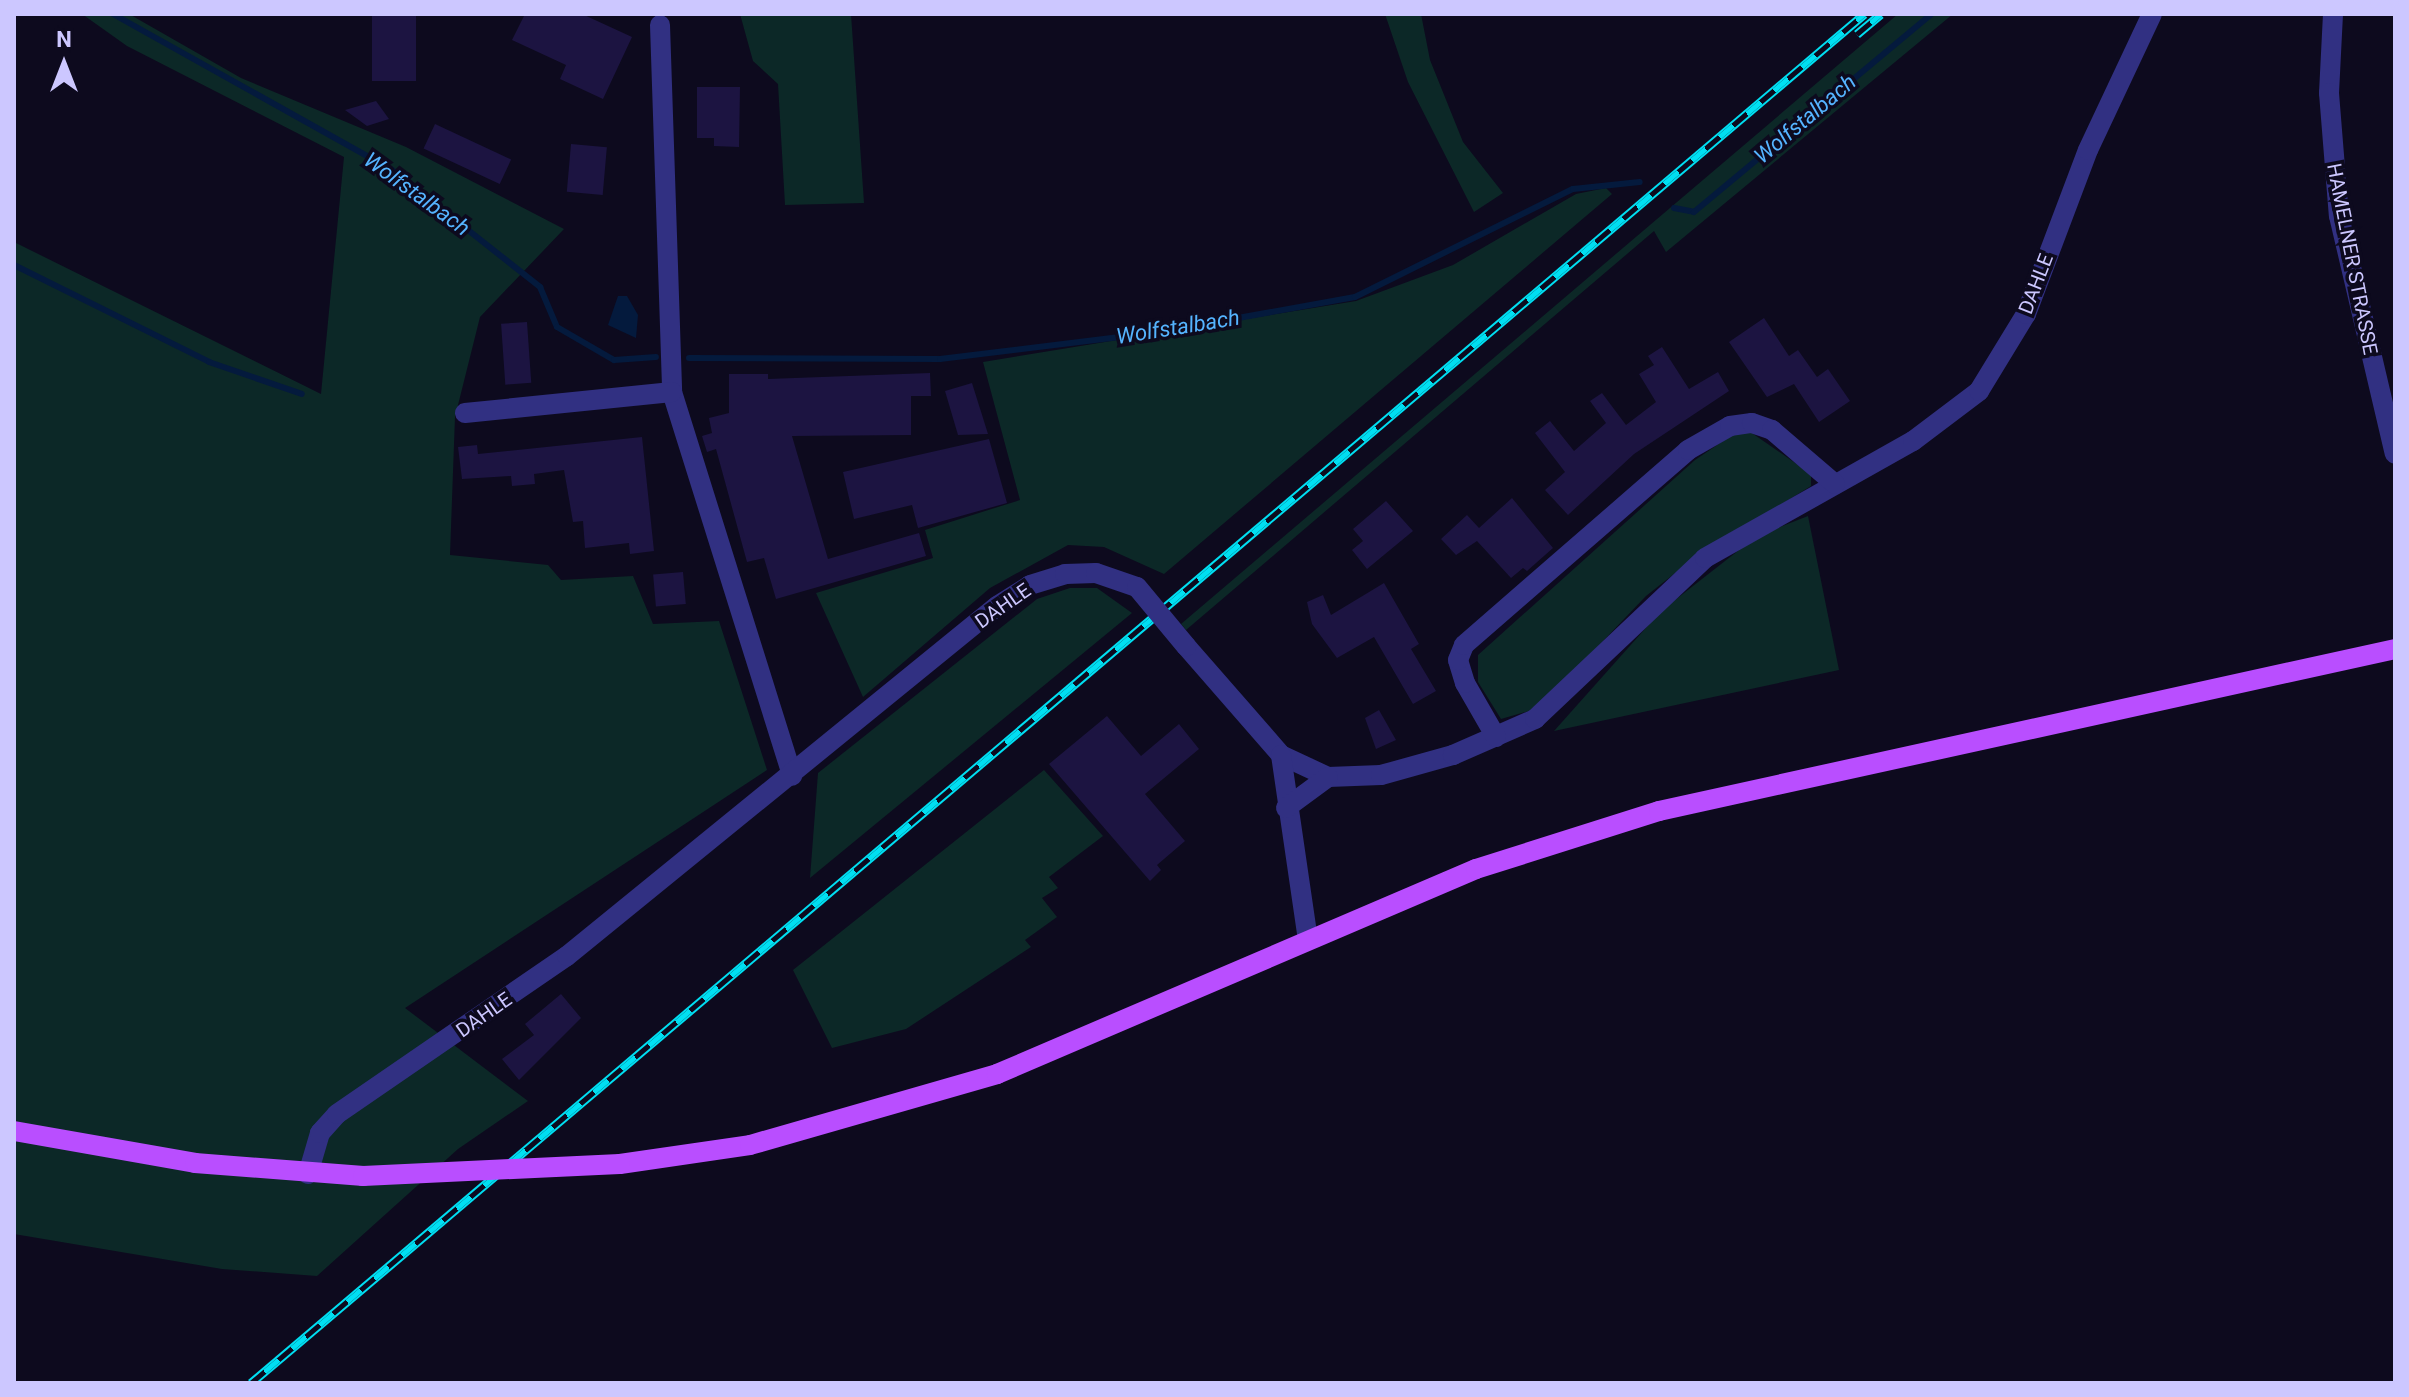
<!DOCTYPE html>
<style>
body{margin:0}
#map{position:relative;width:2409px;height:1397px;overflow:hidden;background:#0d0a1e;font-family:Roboto,sans-serif}
div>[style]{position:absolute}
[style*='--x']{left:calc(var(--x)*1px);top:calc(var(--y)*1px);width:calc(var(--w)*1px);rotate:calc(var(--a)*1deg)}
.green>*{inset:0;background:#0c2827}
.water>*{inset:0;background:#041a3d}
.stream>*{height:6px;margin:-3px;padding:0 3px;transform-origin:3px;border-radius:3px;background:#041a3d}
.building>*{inset:0;background:#1c1441;transform-origin:0 0}
.minor>*{height:20px;margin:-10px;padding:0 10px;transform-origin:10px;border-radius:10px;background:#313082}
.major>*{height:20px;margin:-10px;padding:0 10px;transform-origin:10px;border-radius:10px;background:#b94eff}
.rail>*{height:9px;margin-top:-4.5px;transform-origin:0;background:repeating-linear-gradient(90deg,#0d0a1e 0 18px,#00dff2 0 36px);box-sizing:border-box;border-block:2px solid #00dff2}
.minor-bridge>*{height:20px;margin:-10px;padding:0 10px;transform-origin:10px;border-radius:10px;background:#313082}
.major-bridge>*{height:20px;margin:-10px;padding:0 10px;transform-origin:10px;border-radius:10px;background:#b94eff}
span{translate:-50% -50%;white-space:nowrap;text-align:center;line-height:1.15;-webkit-text-stroke:7px #0d0a1e;paint-order:stroke}
.street-label{font-size:20px;color:#ccc7ff}
.water-label{font-size:22px;color:#55b4ff;font-style:italic}
.frame{position:absolute;inset:0;border:16px solid #ccc7ff;pointer-events:none}
.north{position:absolute;left:24px;top:24px;width:80px;height:80px;-webkit-text-stroke:6px #0d0a1e;paint-order:stroke;rotate:0deg;font-size:22px;font-weight:700;line-height:32px;text-align:center;color:#ccc7ff}
.north::after{content:'';display:block;margin:auto;width:28px;height:36px;background:#ccc7ff;clip-path:polygon(50% 0,100% 100%,50% 72%,0 100%)}
</style>
<div id="map">
<div class="green">
<i style="clip-path:polygon(82px 14px,129px 14px,241px 78px,406px 147px,564px 229px,480px 317px,455px 417px,450px 555px,548px 565px,561px 580px,633px 576px,653px 624px,719px 621px,767px 770px,405px 1008px,528px 1101px,458px 1149px,317px 1276px,222px 1269px,14px 1234px,14px 242px,321px 394px,344px 157px,127px 46px)"></i>
<i style="clip-path:polygon(740px 14px,851px 14px,864px 203px,785px 205px,778px 84px,753px 61px)"></i>
<i style="clip-path:polygon(1385px 14px,1421px 14px,1430px 60px,1463px 142px,1503px 193px,1474px 212px,1408px 82px)"></i>
<i style="clip-path:polygon(1898px 14px,1953px 14px,1666px 252px,1654px 231px,1186px 630px,1181px 624px,1188px 618px)"></i>
<i style="clip-path:polygon(1606px 188px,1612px 194px,1164px 574px,1104px 547px,1068px 545px,990px 588px,863px 697px,816px 593px,933px 558px,925px 530px,1020px 500px,983px 362px,1356px 301px,1453px 265px,1576px 194px)"></i>
<i style="clip-path:polygon(1749px 431px,1811px 474px,1811px 486px,1698px 555px,1646px 596px,1561px 685px,1529px 711px,1501px 719px,1478px 682px,1478px 655px,1695px 460px,1735px 433px)"></i>
<i style="clip-path:polygon(1808px 516px,1839px 670px,1554px 731px,1661px 611px,1757px 536px)"></i>
<i style="clip-path:polygon(1070px 588px,1097px 588px,1132px 613px,810px 878px,818px 773px,1037px 599px)"></i>
<i style="clip-path:polygon(1044px 770px,1103px 836px,1049px 877px,1058px 888px,1042px 898px,1057px 917px,1025px 940px,1031px 947px,906px 1029px,832px 1048px,793px 970px)"></i>
</div>
<div class="water">
<i style="clip-path:polygon(618px 296px,627px 296px,638px 315px,636px 338px,608px 325px)"></i>
</div>
<div class="stream">
<i style="--x:113;--y:14;--w:320;--a:29.2"></i>
<i style="--x:392;--y:170;--w:189;--a:38.3"></i>
<i style="--x:540;--y:287;--w:43;--a:67"></i>
<i style="--x:557;--y:327;--w:66;--a:30.1"></i>
<i style="--x:614;--y:360;--w:42;--a:-4.1"></i>
<i style="--x:1674;--y:208;--w:20;--a:11"></i>
<i style="--x:1694;--y:212;--w:310;--a:-39.8"></i>
<i style="--x:14;--y:265;--w:218;--a:26.4"></i>
<i style="--x:209;--y:362;--w:98;--a:19"></i>
<i style="--x:689;--y:358;--w:251;--a:0.2"></i>
<i style="--x:940;--y:359;--w:222;--a:-7"></i>
<i style="--x:1160;--y:332;--w:198;--a:-10.2"></i>
<i style="--x:1355;--y:297;--w:243;--a:-26.4"></i>
<i style="--x:1573;--y:189;--w:67;--a:-6"></i>
</div>
<div class="building">
<i style="left:372px;top:14px;width:44px;height:67px"></i>
<i style="clip-path:polygon(525px 14px,582px 14px,632px 37px,603px 99px,560px 79px,566px 65px,512px 40px)"></i>
<i style="clip-path:polygon(697px 87px,740px 87px,739px 147px,714px 146px,714px 138px,697px 138px)"></i>
<i style="clip-path:polygon(376px 101px,389px 119px,367px 126px,345px 110px)"></i>
<i style="left:435px;top:124px;width:84px;height:27px;rotate:25deg"></i>
<i style="left:571px;top:144px;width:36px;height:48px;rotate:5deg"></i>
<i style="clip-path:polygon(1764px 318px,1789px 356px,1798px 350px,1817px 377px,1828px 369px,1850px 401px,1819px 422px,1794px 384px,1767px 397px,1729px 342px)"></i>
<i style="left:527px;top:322px;width:61px;height:26px;rotate:86deg"></i>
<i style="clip-path:polygon(1662px 347px,1689px 389px,1718px 372px,1729px 391px,1634px 454px,1568px 515px,1545px 490px,1565px 472px,1535px 433px,1550px 421px,1574px 451px,1606px 423px,1590px 401px,1602px 393px,1626px 425px,1656px 402px,1639px 374px,1654px 365px,1648px 356px)"></i>
<i style="clip-path:polygon(930px 373px,931px 396px,911px 396px,911px 435px,792px 436px,828px 559px,919px 533px,926px 556px,776px 599px,764px 558px,747px 562px,716px 449px,707px 452px,702px 436px,712px 433px,709px 418px,729px 413px,729px 374px,768px 374px,768px 379px)"></i>
<i style="clip-path:polygon(972px 383px,988px 434px,958px 435px,945px 391px)"></i>
<i style="clip-path:polygon(642px 437px,654px 551px,630px 554px,629px 543px,585px 548px,583px 521px,573px 522px,564px 470px,534px 474px,535px 484px,512px 486px,511px 476px,462px 479px,458px 447px,477px 445px,478px 454px)"></i>
<i style="clip-path:polygon(989px 439px,1007px 503px,918px 528px,912px 505px,854px 519px,843px 472px)"></i>
<i style="clip-path:polygon(1512px 498px,1553px 548px,1527px 571px,1523px 568px,1511px 578px,1477px 541px,1456px 555px,1441px 539px,1467px 515px,1479px 528px)"></i>
<i style="clip-path:polygon(1386px 501px,1413px 531px,1367px 569px,1352px 550px,1363px 541px,1353px 529px)"></i>
<i style="left:683px;top:572px;width:32px;height:30px;rotate:85deg"></i>
<i style="clip-path:polygon(1384px 583px,1419px 644px,1411px 649px,1436px 691px,1413px 704px,1374px 637px,1337px 658px,1312px 624px,1307px 602px,1323px 595px,1331px 615px)"></i>
<i style="clip-path:polygon(1379px 710px,1396px 740px,1376px 749px,1365px 718px)"></i>
<i style="clip-path:polygon(1107px 716px,1141px 756px,1179px 724px,1199px 749px,1145px 794px,1185px 841px,1157px 865px,1161px 870px,1150px 881px,1049px 764px)"></i>
<i style="clip-path:polygon(561px 994px,581px 1018px,519px 1080px,502px 1059px,534px 1035px,525px 1024px)"></i>
</div>
<div class="minor">
<i style="--x:2333;--y:14;--w:79;--a:92.9"></i>
<i style="--x:2329;--y:93;--w:123;--a:85.4"></i>
<i style="--x:2339;--y:216;--w:244;--a:76.8"></i>
<i style="--x:660;--y:25;--w:367;--a:88.1"></i>
<i style="--x:672;--y:392;--w:402;--a:72.6"></i>
<i style="--x:465;--y:413;--w:208;--a:-5.8"></i>
<i style="--x:1186;--y:646;--w:145;--a:48.9"></i>
<i style="--x:1281;--y:755;--w:52;--a:25.1"></i>
<i style="--x:1328;--y:777;--w:53;--a:-2.2"></i>
<i style="--x:1381;--y:775;--w:75;--a:-15.5"></i>
<i style="--x:1453;--y:755;--w:90;--a:-23.7"></i>
<i style="--x:1535;--y:719;--w:234;--a:-43.4"></i>
<i style="--x:1705;--y:558;--w:239;--a:-29.4"></i>
<i style="--x:1913;--y:441;--w:83;--a:-37.1"></i>
<i style="--x:1979;--y:391;--w:90;--a:-58.6"></i>
<i style="--x:2026;--y:314;--w:175;--a:-69.3"></i>
<i style="--x:2088;--y:150;--w:150;--a:-64.8"></i>
<i style="--x:1496;--y:737;--w:62;--a:-119.9"></i>
<i style="--x:1465;--y:683;--w:24;--a:-107"></i>
<i style="--x:1458;--y:660;--w:16;--a:-68"></i>
<i style="--x:1464;--y:645;--w:297;--a:-41"></i>
<i style="--x:1688;--y:450;--w:48;--a:-29.7"></i>
<i style="--x:1730;--y:426;--w:22;--a:-8"></i>
<i style="--x:1752;--y:423;--w:21;--a:19"></i>
<i style="--x:1772;--y:430;--w:83;--a:40.6"></i>
<i style="--x:1281;--y:755;--w:187;--a:81.7"></i>
<i style="--x:1286;--y:808;--w:52;--a:-36.4"></i>
<i style="--x:308;--y:1174;--w:43;--a:-73.7"></i>
<i style="--x:320;--y:1133;--w:25;--a:-48"></i>
<i style="--x:337;--y:1114;--w:279;--a:-34.5"></i>
<i style="--x:567;--y:956;--w:554;--a:-39.14"></i>
<i style="--x:997;--y:606;--w:39;--a:-32"></i>
<i style="--x:1030;--y:585;--w:37;--a:-17"></i>
<i style="--x:1065;--y:574;--w:31;--a:-2"></i>
<i style="--x:1096;--y:573;--w:43;--a:18.9"></i>
</div>
<div class="major">
<i style="--x:14;--y:1131;--w:184;--a:10"></i>
<i style="--x:195;--y:1163;--w:169;--a:4.4"></i>
<i style="--x:620;--y:1164;--w:131;--a:-8.3"></i>
<i style="--x:750;--y:1145;--w:257;--a:-16"></i>
<i style="--x:997;--y:1074;--w:521;--a:-23.17"></i>
<i style="--x:1476;--y:869;--w:192;--a:-17.6"></i>
<i style="--x:1659;--y:811;--w:754;--a:-12.41"></i>
</div>
<div class="rail">
<i style="--x:1857;--y:34;--w:31;--a:-40"></i>
<i style="--x:251;--y:1383;--w:2116;--a:-40.32"></i>
</div>
<div class="minor-bridge">
<i style="--x:1137;--y:587;--w:77;--a:50.3"></i>
</div>
<div class="major-bridge">
<i style="--x:363;--y:1176;--w:257;--a:-2.7"></i>
</div>
<div class="street-label">
<span style="left:2352px;top:259px;rotate:79deg">HAMELNER STRASSE</span>
<span style="left:2036px;top:284px;rotate:-69deg">DAHLE</span>
<span style="left:1003px;top:606px;rotate:-35deg">DAHLE</span>
<span style="left:484px;top:1015px;rotate:-35deg">DAHLE</span>
</div>
<div class="water-label">
<span style="left:1805px;top:119px;rotate:-40deg">Wolfstalbach</span>
<span style="left:417px;top:194px;rotate:36deg">Wolfstalbach</span>
<span style="left:1178px;top:327px;rotate:-9deg">Wolfstalbach</span>
</div>
<div class="frame"></div>
<div class="north">N</div>
</div>
